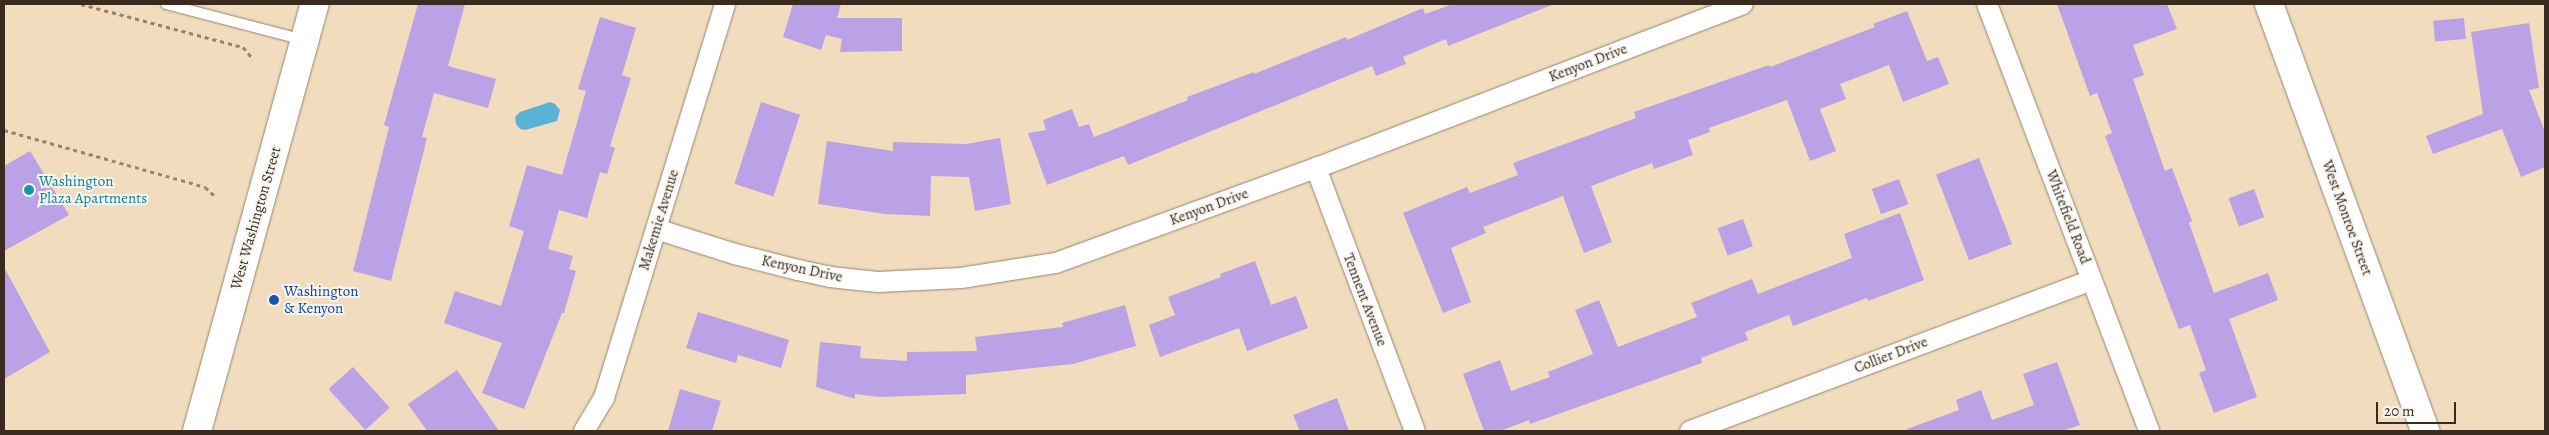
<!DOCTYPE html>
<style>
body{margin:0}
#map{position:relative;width:2549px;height:435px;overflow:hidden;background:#f1ddbe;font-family:Alegreya,serif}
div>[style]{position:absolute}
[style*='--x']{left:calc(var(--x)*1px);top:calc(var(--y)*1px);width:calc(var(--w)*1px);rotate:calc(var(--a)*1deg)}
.water>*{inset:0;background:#5bb2d7}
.building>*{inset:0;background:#bba2e6;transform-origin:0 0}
.path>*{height:3px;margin-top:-1.5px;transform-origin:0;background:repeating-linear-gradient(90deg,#96846e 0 4px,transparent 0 8px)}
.roads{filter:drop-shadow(0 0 1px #96846e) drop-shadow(0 0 1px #96846e)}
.lane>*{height:10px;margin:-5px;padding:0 5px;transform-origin:5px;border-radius:5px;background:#fff}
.street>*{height:20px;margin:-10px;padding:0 10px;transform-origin:10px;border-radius:10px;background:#fff}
.secondary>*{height:28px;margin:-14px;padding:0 14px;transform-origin:14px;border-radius:14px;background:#fff}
.dots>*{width:14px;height:14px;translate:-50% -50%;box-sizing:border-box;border:2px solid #f6f6f2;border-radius:50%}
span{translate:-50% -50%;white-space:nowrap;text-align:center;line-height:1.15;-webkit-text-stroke:4px #f6f6f2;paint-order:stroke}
.street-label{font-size:15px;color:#3b2a1e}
.culture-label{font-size:15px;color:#0d838f}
.left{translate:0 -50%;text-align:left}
.transit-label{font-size:15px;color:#164399}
.frame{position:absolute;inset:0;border:5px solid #3b2a1e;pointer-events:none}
.scale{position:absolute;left:2376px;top:402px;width:80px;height:22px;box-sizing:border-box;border:2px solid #3b2a1e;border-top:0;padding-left:6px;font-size:15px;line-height:18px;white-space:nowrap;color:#3b2a1e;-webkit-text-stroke:4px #f6f6f2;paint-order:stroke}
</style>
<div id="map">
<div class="water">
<i style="clip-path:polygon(550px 102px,555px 104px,560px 110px,557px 121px,525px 130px,520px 129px,516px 124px,515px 117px,520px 112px)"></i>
</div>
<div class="building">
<i style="clip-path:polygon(418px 4px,465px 4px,448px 66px,496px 79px,488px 108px,434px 93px,422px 137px,427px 138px,391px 281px,353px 271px,389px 127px,384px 125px)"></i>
<i style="clip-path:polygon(793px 4px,841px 4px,837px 18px,902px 18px,902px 51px,840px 52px,842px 39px,826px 35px,821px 50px,783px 37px)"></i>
<i style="clip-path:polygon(1453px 4px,1552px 5px,1448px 46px,1446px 39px,1403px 57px,1406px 64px,1376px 76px,1372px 66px,1128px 165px,1124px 156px,1047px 185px,1028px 133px,1046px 130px,1043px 120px,1072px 109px,1079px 127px,1089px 124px,1094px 137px,1188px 100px,1187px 97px,1254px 72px,1254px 74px,1346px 37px,1347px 40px,1423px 8px,1425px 14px)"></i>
<i style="clip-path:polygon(2057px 4px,2167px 4px,2177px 29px,2133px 45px,2144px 75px,2133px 79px,2165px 171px,2172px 168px,2192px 221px,2189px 223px,2214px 293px,2268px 273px,2278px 300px,2229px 319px,2257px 397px,2214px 413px,2199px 373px,2206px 370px,2190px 325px,2179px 329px,2105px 136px,2112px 133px,2097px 93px,2090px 96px)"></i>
<i style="clip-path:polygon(1907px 11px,1927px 61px,1938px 57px,1949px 84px,1903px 102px,1889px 65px,1840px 84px,1846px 99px,1820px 109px,1836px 151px,1810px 161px,1787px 100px,1709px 128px,1710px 132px,1688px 140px,1693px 155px,1654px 169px,1652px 163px,1591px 186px,1612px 242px,1584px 253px,1563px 196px,1483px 227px,1486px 233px,1451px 248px,1471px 302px,1443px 313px,1403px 213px,1467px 187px,1470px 193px,1518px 175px,1513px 163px,1636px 118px,1634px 112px,1769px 65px,1770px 67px,1875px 27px,1873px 24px)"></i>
<i style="clip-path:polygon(600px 17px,636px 28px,622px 75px,631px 78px,610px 146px,615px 148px,607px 174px,600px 172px,587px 218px,559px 210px,548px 249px,573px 256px,569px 269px,576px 271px,564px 313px,562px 313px,524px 409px,482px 393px,502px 343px,444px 323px,455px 291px,501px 306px,524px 231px,509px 226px,527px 165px,562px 175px,586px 91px,578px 89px)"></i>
<i style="left:2464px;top:18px;width:21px;height:31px;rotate:85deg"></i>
<i style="clip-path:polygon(2529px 23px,2539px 88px,2529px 90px,2545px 132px,2545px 167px,2521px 177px,2502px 129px,2433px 154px,2426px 136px,2483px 114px,2471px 32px)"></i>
<i style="left:761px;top:102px;width:41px;height:86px;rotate:18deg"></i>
<i style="clip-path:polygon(1000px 138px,1011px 204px,975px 211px,969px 177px,931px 176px,930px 216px,885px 214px,818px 204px,827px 141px,893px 151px,893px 142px,966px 144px)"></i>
<i style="clip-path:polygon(30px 151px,69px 215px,4px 251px,4px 166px)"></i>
<i style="left:1979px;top:158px;width:92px;height:46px;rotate:69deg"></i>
<i style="left:1899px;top:179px;width:27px;height:29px;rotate:70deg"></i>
<i style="left:2254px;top:189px;width:30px;height:27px;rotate:70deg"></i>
<i style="clip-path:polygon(1900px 213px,1924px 280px,1868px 301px,1867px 298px,1793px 326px,1789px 315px,1745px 332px,1748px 340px,1701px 358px,1702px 363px,1530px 424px,1529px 420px,1500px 431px,1484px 431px,1463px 374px,1500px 360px,1511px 391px,1550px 377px,1548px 372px,1593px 354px,1575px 310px,1599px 300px,1618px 347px,1697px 317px,1691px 303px,1752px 279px,1758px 294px,1852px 258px,1844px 234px)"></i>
<i style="left:1743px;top:219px;width:29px;height:27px;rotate:70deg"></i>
<i style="clip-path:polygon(1255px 261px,1271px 305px,1296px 296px,1308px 328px,1247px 351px,1239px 328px,1160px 357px,1149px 325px,1175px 315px,1168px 297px,1221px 277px,1220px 274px)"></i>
<i style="clip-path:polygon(4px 267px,50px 352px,4px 379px)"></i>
<i style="clip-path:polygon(1125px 305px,1136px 346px,1073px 364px,966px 375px,966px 394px,880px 397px,855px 394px,855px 399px,816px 387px,820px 342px,861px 346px,860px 358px,907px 361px,907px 352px,977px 351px,975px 337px,1063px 327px,1062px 323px)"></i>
<i style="clip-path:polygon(698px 312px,789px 340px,781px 368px,738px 355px,736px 363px,686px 348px)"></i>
<i style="clip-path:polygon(2057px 362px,2080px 425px,2062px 431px,1907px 431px,1907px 429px,1959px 410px,1956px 400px,1981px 390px,1992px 420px,2034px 405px,2023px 374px)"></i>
<i style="left:353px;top:367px;width:55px;height:33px;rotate:48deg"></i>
<i style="clip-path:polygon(457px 370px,499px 431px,427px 431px,408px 404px)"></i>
<i style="clip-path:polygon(680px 389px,721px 401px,712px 431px,668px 431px)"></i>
<i style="clip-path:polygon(1337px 398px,1349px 431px,1300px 431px,1293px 415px)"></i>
</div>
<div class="path">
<i style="--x:81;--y:4;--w:168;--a:14.9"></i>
<i style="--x:243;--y:47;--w:16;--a:50"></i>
<i style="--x:4;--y:130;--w:209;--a:15.8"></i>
<i style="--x:205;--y:187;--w:12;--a:42"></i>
</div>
<div class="roads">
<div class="lane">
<i style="--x:166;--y:4;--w:143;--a:14.6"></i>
</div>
<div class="street">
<i style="--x:1987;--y:4;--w:457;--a:69.2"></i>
<i style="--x:1316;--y:168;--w:281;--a:69.4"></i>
<i style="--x:656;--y:229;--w:83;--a:17.6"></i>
<i style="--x:735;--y:254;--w:65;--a:14.3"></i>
<i style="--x:798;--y:270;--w:33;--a:12"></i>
<i style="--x:830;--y:277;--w:48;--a:5.9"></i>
<i style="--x:878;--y:282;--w:83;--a:-2.8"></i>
<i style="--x:961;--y:278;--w:96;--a:-9"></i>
<i style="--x:1056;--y:263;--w:277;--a:-20.1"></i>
<i style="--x:1316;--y:168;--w:457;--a:-21"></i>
<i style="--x:584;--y:431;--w:39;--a:-59"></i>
<i style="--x:604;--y:398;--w:412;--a:-72.9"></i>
<i style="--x:1690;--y:431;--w:429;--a:-20.6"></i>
</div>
<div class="secondary">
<i style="--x:2269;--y:4;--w:455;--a:69.9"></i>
<i style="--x:197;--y:431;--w:443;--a:-74.6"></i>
</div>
</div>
<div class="dots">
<i style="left:29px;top:190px;background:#0f9aa8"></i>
<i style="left:274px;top:300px;background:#1a4fb4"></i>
</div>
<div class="street-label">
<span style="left:1588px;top:63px;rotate:-21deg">Kenyon Drive</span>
<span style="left:1209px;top:207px;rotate:-20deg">Kenyon Drive</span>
<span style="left:2068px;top:217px;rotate:69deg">Whitefield Road</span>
<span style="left:256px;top:218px;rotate:-74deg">West Washington Street</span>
<span style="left:2347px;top:218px;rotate:70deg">West Monroe Street</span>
<span style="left:659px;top:220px;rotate:-73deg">Makemie Avenue</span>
<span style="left:802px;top:269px;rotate:12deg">Kenyon Drive</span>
<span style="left:1365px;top:300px;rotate:69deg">Tennent Avenue</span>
<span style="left:1891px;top:355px;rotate:-21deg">Collier Drive</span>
</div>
<div class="culture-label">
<span class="left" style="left:39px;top:190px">Washington<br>Plaza Apartments</span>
</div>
<div class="transit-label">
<span class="left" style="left:284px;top:300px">Washington<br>&amp; Kenyon</span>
</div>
<div class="frame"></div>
<div class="scale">20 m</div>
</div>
